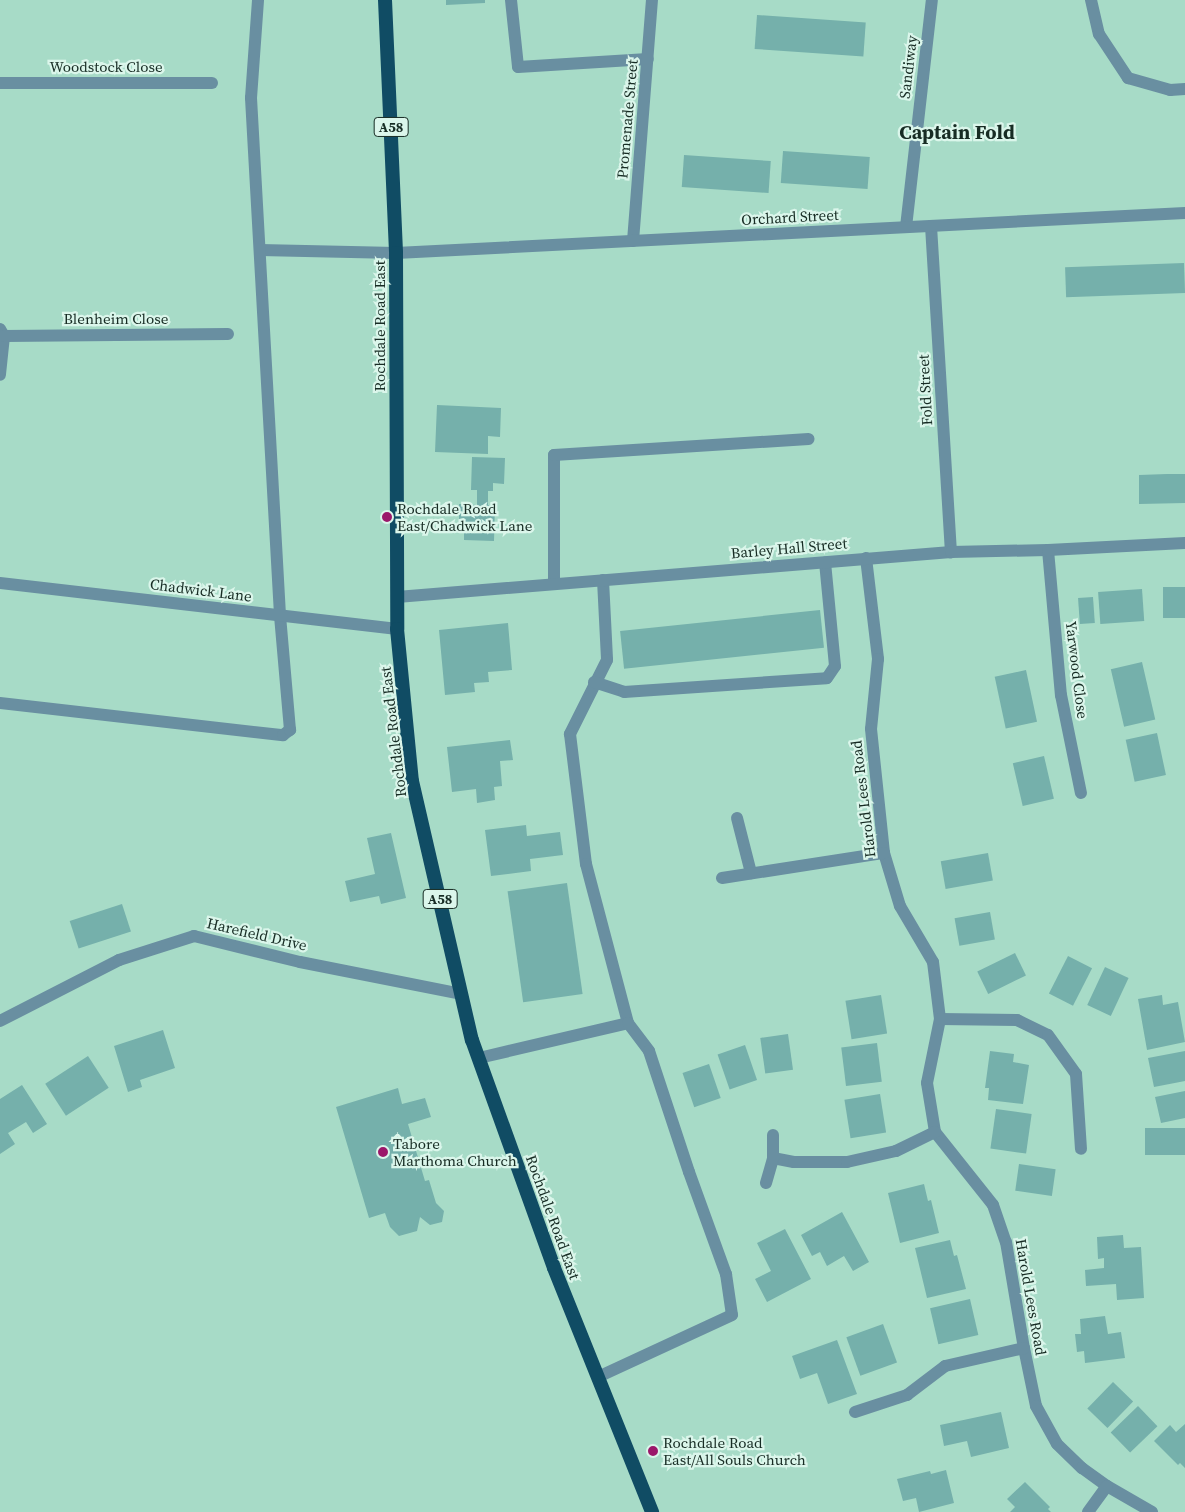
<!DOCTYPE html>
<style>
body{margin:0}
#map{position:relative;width:1185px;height:1512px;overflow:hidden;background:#a7dbc7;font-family:"Source Serif 4",serif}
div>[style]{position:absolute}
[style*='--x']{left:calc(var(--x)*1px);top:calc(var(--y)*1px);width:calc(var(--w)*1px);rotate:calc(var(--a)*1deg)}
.building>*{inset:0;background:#75b0ab;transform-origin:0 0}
.service>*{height:12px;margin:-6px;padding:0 6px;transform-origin:6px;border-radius:6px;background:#698fa1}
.minor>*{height:12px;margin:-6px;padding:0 6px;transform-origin:6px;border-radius:6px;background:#698fa1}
.trunk>*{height:14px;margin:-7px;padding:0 7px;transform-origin:7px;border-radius:7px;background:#104c64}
.dots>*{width:14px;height:14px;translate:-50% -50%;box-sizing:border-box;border:2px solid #dbf6eb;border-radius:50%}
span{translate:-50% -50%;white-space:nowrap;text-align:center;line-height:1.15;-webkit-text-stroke:4.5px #dbf6eb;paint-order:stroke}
.shield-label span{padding:1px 4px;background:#dbf6eb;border:1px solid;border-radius:4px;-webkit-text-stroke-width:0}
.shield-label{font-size:14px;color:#172c24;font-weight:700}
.street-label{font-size:15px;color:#172c24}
.poi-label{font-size:15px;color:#172c24}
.left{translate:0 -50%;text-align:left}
.district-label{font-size:20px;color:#172c24;font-weight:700}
</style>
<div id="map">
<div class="building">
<i style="clip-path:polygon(446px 0,485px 0,485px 3px,446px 5px)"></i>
<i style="left:757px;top:15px;width:109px;height:34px;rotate:4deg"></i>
<i style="left:783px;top:151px;width:87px;height:32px;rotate:4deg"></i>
<i style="left:684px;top:155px;width:87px;height:32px;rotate:4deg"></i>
<i style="left:1184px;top:263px;width:30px;height:119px;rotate:88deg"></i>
<i style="clip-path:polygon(437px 405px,501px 408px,500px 437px,488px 436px,488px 454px,435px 452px)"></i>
<i style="clip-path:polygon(472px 457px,505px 458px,504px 484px,493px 483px,493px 491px,488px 491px,488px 505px,495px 505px,494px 541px,464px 540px,464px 525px,459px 525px,459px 504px,477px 505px,477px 490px,471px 490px)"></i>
<i style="clip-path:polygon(1167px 474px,1185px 474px,1185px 503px,1139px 504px,1139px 475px)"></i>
<i style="left:1185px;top:587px;width:31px;height:22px;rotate:90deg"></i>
<i style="left:1142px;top:589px;width:32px;height:44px;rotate:86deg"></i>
<i style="left:1093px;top:597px;width:26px;height:15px;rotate:86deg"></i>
<i style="left:820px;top:610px;width:38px;height:201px;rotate:84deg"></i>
<i style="clip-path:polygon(508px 623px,512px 670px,488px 672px,489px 682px,474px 683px,475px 692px,445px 695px,439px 630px)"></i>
<i style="left:1142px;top:662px;width:59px;height:32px;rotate:77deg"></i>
<i style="left:1026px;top:670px;width:53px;height:32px;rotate:78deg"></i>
<i style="left:1157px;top:733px;width:43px;height:32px;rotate:78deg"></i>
<i style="clip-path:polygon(510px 740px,513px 760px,500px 761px,502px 786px,494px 787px,495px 800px,477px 803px,476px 789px,452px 792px,447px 747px)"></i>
<i style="left:1044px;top:756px;width:44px;height:32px;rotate:77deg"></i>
<i style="clip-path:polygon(526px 825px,527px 836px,560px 832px,563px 855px,530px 859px,531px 871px,491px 876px,485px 830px)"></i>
<i style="clip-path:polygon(391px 833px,406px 898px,381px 904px,379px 896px,350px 902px,345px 881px,375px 874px,367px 838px)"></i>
<i style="left:988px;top:853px;width:28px;height:48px;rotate:80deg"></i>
<i style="left:567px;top:883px;width:112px;height:60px;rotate:82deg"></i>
<i style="left:122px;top:904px;width:29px;height:55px;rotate:72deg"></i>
<i style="left:990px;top:912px;width:28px;height:36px;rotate:80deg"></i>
<i style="left:1015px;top:953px;width:25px;height:42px;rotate:64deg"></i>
<i style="left:1068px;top:956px;width:27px;height:42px;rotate:27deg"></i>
<i style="left:1105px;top:967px;width:26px;height:42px;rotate:25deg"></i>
<i style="left:881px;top:995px;width:39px;height:36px;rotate:81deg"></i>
<i style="clip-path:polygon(1162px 995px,1163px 1005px,1178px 1002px,1185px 1042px,1147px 1050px,1138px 999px)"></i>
<i style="clip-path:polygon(163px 1030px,175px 1068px,140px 1080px,142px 1087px,128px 1092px,114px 1046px)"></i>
<i style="left:788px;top:1034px;width:36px;height:28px;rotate:82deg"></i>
<i style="left:877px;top:1043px;width:39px;height:36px;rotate:83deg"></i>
<i style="left:745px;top:1045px;width:37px;height:29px;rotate:71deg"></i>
<i style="clip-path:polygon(990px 1051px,1014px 1054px,1013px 1062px,1029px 1065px,1023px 1104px,988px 1100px,989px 1088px,985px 1088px)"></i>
<i style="clip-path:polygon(1185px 1051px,1185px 1081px,1154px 1087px,1148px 1058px)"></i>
<i style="left:88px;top:1056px;width:38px;height:51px;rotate:57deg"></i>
<i style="left:709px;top:1064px;width:36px;height:28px;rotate:71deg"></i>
<i style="clip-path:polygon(22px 1085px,47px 1124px,33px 1133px,26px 1122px,8px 1133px,15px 1144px,0 1154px,0 1099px)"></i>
<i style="clip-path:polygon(398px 1088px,402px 1104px,425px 1098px,431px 1117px,408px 1124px,425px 1181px,429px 1180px,436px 1203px,444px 1211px,442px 1222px,430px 1225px,420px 1217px,417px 1231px,399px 1236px,390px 1227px,385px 1213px,369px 1218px,336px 1107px)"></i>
<i style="clip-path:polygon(1185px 1091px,1185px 1118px,1161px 1123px,1155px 1097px)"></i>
<i style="left:880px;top:1094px;width:39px;height:36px;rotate:81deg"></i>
<i style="left:996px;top:1109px;width:36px;height:40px;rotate:8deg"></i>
<i style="left:1185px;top:1128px;width:27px;height:40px;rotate:90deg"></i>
<i style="left:1019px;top:1164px;width:37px;height:27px;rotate:8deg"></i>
<i style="clip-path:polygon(924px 1184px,928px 1201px,931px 1200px,939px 1233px,900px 1243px,888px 1193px)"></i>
<i style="clip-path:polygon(842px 1212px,869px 1262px,853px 1271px,844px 1256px,827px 1266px,820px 1252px,812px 1256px,801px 1235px)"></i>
<i style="clip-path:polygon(785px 1229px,811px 1279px,767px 1302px,755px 1279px,771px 1271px,757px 1243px)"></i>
<i style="clip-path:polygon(1123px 1235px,1124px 1248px,1141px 1247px,1144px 1298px,1117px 1300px,1116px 1284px,1086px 1286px,1085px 1270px,1104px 1268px,1104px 1258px,1098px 1259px,1097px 1237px)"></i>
<i style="clip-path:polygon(950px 1240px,954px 1256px,957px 1255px,966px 1289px,927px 1298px,915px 1248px)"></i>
<i style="left:970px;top:1299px;width:37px;height:41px;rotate:77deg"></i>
<i style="clip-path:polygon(1105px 1316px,1108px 1334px,1121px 1332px,1125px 1358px,1085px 1363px,1084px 1351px,1077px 1352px,1075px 1334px,1081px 1334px,1080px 1319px)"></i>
<i style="left:883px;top:1324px;width:41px;height:39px;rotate:70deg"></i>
<i style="clip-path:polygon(837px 1340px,857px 1394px,828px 1404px,817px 1373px,800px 1379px,792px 1356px)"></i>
<i style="left:1113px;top:1382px;width:28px;height:37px;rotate:44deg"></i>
<i style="left:1138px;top:1406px;width:28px;height:38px;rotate:46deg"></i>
<i style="clip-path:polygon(1001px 1412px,1009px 1448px,971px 1457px,967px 1441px,944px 1446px,940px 1425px)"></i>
<i style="clip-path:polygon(1185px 1424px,1185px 1468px,1180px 1463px,1178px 1465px,1154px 1441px,1170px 1425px,1176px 1432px)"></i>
<i style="clip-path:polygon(946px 1470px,954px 1503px,919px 1512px,916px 1498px,903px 1501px,897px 1479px,930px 1471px,931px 1474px)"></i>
<i style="clip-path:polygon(1025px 1482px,1050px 1507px,1048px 1509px,1051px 1512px,1010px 1512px,1015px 1507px,1007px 1499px)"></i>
</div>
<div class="service">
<i style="--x:511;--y:0;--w:67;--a:84"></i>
<i style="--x:1091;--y:0;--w:35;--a:77"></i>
<i style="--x:1099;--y:34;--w:53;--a:56.6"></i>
<i style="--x:1128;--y:78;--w:44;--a:15.9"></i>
<i style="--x:1170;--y:90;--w:15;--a:-4"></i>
<i style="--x:260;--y:250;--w:136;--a:1.3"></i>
<i style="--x:603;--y:580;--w:80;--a:87.1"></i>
<i style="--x:607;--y:660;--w:83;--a:116.6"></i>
<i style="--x:570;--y:734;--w:131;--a:83"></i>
<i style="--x:586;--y:864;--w:164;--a:75.2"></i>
<i style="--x:554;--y:584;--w:129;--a:-90"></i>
<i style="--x:554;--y:455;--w:255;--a:-3.6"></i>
<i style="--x:594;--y:682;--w:32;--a:18"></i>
<i style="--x:624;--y:692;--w:203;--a:-3.9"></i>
<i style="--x:827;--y:678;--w:14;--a:-56"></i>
<i style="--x:835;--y:666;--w:104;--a:-95.5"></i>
<i style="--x:0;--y:703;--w:285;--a:6.5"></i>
<i style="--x:283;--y:735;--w:9;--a:-36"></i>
<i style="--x:290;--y:730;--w:115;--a:-95"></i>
<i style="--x:280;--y:615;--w:518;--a:-93.21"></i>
<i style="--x:251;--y:98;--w:98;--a:-85.9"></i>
<i style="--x:479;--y:1058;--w:153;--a:-13.2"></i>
<i style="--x:628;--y:1023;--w:35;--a:53"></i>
<i style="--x:649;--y:1051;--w:127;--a:71.7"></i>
<i style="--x:689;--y:1172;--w:109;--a:70.1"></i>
<i style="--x:726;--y:1274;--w:41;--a:81.7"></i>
<i style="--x:732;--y:1315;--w:148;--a:155.2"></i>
</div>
<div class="minor">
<i style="--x:518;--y:67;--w:130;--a:-3.5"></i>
<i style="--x:0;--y:83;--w:212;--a:0"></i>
<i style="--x:931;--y:226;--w:327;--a:86.5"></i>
<i style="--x:906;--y:227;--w:228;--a:-83.5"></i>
<i style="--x:633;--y:241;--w:242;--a:-85.5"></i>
<i style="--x:396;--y:253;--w:790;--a:-2.9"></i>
<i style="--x:0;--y:329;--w:8;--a:60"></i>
<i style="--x:4;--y:336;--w:39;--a:96"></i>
<i style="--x:4;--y:336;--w:224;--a:-0.5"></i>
<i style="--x:1048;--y:550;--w:146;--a:84.9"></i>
<i style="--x:1061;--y:695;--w:100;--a:78.5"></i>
<i style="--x:866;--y:558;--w:102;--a:83.2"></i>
<i style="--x:878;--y:659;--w:70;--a:95.7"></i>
<i style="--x:871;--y:729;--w:125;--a:84"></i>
<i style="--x:884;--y:853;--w:55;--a:73.2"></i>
<i style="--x:900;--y:906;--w:65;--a:59.5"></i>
<i style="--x:933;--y:962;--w:57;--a:83"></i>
<i style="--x:940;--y:1019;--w:65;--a:101.5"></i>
<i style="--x:927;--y:1083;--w:50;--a:80.7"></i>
<i style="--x:935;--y:1132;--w:93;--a:51.5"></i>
<i style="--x:993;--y:1205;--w:39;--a:71"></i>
<i style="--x:1006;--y:1242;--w:108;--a:80.4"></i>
<i style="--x:1024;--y:1348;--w:59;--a:78.3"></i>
<i style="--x:1036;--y:1406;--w:43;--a:61.1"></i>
<i style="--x:1057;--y:1444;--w:35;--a:44"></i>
<i style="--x:1082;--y:1468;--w:31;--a:36"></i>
<i style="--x:1107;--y:1486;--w:52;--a:30"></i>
<i style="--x:0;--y:583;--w:400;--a:6.6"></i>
<i style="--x:397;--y:597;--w:556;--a:-4.64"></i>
<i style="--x:951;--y:552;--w:97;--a:-1.2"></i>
<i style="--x:1048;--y:550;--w:137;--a:-2.9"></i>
<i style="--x:737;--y:818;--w:57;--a:75.7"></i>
<i style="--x:722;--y:878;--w:164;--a:-8.8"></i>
<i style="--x:940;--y:1019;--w:77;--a:0.7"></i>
<i style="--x:1017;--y:1020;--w:34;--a:26"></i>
<i style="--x:1048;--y:1035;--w:48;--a:54.3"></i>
<i style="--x:1076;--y:1074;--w:75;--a:86.2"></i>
<i style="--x:0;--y:1021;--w:134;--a:-27.1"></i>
<i style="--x:119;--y:960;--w:79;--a:-17.7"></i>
<i style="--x:194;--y:936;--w:109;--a:13.8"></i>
<i style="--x:300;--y:962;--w:164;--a:11.2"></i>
<i style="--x:773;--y:1158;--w:21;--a:11"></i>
<i style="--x:794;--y:1162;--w:53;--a:0"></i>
<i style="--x:847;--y:1162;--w:50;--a:-12.7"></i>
<i style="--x:896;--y:1151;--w:43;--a:-26"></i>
<i style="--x:766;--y:1183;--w:26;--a:-74"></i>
<i style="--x:773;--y:1158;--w:23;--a:-90"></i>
<i style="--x:855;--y:1412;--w:55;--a:-18.1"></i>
<i style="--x:907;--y:1395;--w:48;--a:-37.3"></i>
<i style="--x:945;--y:1366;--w:81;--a:-12.8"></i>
<i style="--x:1088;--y:1512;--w:32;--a:-54"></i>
</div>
<div class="trunk">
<i style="--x:385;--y:0;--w:253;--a:87.5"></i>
<i style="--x:396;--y:253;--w:376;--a:89.8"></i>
<i style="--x:397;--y:629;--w:153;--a:84.4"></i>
<i style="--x:412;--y:781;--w:266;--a:77"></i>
<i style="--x:472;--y:1040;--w:242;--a:70.2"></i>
<i style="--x:554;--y:1268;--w:263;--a:68.1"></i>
</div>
<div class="dots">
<i style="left:387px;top:517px;background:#9b176a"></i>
<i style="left:383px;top:1152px;background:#9b176a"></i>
<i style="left:653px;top:1451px;background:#9b176a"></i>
</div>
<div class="shield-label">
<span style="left:391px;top:127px">A58</span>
<span style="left:440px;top:899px">A58</span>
</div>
<div class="street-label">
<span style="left:106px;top:67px">Woodstock Close</span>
<span style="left:908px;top:67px;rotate:-83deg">Sandiway</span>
<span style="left:627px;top:119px;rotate:-85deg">Promenade Street</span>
<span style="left:790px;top:217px;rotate:-3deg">Orchard Street</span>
<span style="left:116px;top:319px">Blenheim Close</span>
<span style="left:380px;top:326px;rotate:-90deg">Rochdale Road East</span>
<span style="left:925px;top:390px;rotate:-93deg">Fold Street</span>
<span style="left:789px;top:548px;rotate:-5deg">Barley Hall Street</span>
<span style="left:201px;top:590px;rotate:7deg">Chadwick Lane</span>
<span style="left:1077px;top:670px;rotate:83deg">Yarwood Close</span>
<span style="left:393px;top:732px;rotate:-97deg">Rochdale Road East</span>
<span style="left:863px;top:799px;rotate:-97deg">Harold Lees Road</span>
<span style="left:257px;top:934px;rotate:13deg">Harefield Drive</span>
<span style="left:553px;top:1217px;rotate:70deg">Rochdale Road East</span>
<span style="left:1031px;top:1297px;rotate:80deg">Harold Lees Road</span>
</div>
<div class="poi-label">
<span class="left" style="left:397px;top:517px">Rochdale Road<br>East/Chadwick Lane</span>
<span class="left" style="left:393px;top:1152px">Tabore<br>Marthoma Church</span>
<span class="left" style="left:663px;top:1451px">Rochdale Road<br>East/All Souls Church</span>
</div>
<div class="district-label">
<span style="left:957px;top:132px">Captain Fold</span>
</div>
</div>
